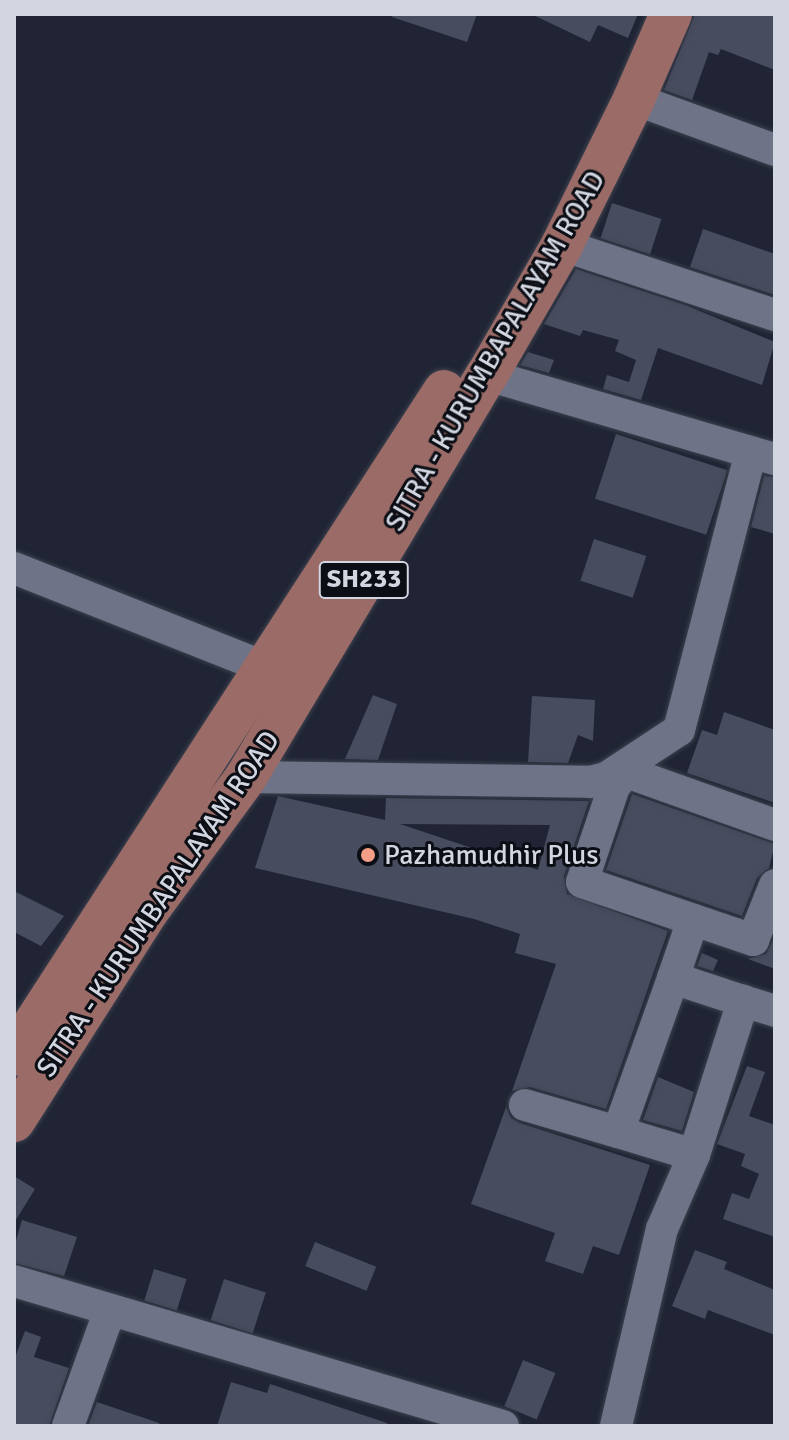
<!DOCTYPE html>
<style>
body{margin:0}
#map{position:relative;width:789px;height:1440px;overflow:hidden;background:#202434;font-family:Signika,sans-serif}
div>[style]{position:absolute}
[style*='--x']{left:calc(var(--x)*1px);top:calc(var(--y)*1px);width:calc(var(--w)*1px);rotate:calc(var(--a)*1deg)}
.building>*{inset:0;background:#474c5e;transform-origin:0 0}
.roads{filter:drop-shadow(0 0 2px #3d414e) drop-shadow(0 0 2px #3d414e)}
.minor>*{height:32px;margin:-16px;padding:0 16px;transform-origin:16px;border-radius:16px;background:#6e7387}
.major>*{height:42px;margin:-21px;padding:0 21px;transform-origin:21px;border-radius:21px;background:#9b6c67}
.dots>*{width:22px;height:22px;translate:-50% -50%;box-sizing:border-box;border:4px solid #0c0e15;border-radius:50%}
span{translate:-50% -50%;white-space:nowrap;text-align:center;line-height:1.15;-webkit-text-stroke:6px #0c0e15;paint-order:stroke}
.shield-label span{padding:2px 6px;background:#0c0e15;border:2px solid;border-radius:6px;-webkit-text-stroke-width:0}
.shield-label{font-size:26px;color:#d2d6e1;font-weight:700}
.street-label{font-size:28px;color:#d2d6e1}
.poi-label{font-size:28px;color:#d2d6e1}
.left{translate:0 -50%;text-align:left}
.frame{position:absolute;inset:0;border:16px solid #d2d6e1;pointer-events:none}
</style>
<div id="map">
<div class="building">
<i style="clip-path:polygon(393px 14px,477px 14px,467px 42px,392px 17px)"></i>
<i style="clip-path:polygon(531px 14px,638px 14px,628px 38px,598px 25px,590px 42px)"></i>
<i style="clip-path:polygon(695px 14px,775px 14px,775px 70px,721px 49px,718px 55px,709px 52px,692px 100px,664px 90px)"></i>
<i style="left:612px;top:203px;width:52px;height:37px;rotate:18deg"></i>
<i style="clip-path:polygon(703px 229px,775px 254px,775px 295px,690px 267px)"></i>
<i style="clip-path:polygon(576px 269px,685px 305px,775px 342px,762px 385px,658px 348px,641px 400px,603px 389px,607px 375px,629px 382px,636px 360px,615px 351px,619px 340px,583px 330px,580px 336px,544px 324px)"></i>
<i style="clip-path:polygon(528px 352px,554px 360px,549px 373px,520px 365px)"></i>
<i style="left:616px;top:434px;width:117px;height:68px;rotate:18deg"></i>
<i style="clip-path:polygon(764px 476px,775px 477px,775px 534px,751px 527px)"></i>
<i style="left:594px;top:539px;width:55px;height:44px;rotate:18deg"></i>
<i style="clip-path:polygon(373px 695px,397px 704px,378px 760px,345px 759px)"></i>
<i style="clip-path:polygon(532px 696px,595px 700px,593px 741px,578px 735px,568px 763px,528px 762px)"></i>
<i style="clip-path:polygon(724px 712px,775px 730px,775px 803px,687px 773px,702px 730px,717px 735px)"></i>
<i style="clip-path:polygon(632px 794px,775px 844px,769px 868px,757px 878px,742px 916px,606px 870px)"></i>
<i style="clip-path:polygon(evenodd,278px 796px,385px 820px,386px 798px,589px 801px,564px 876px,567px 894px,668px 931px,606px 1109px,530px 1087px,512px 1091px,556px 964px,515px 953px,520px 934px,474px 919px,255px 868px,278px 796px,400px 824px,550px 825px,538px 870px,400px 824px)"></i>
<i style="clip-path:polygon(14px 891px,64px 916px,41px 946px,14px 932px)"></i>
<i style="clip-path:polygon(775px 936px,775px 969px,748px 959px,766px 954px)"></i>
<i style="clip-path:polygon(702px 953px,718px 960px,713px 971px,697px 966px)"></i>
<i style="clip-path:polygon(747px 1066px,765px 1072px,749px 1116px,775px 1125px,775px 1237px,723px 1219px,732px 1193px,749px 1199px,759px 1174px,741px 1166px,745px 1154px,717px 1144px)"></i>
<i style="clip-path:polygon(658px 1077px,694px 1092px,682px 1131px,643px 1120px)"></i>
<i style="clip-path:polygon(506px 1107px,511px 1118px,520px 1123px,650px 1165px,619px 1255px,593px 1246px,583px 1274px,545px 1261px,555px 1233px,471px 1204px)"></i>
<i style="clip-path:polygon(14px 1176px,35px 1189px,14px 1223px)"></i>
<i style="clip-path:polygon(22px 1220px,77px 1237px,64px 1276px,14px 1263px,14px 1247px)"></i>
<i style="left:315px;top:1242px;width:66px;height:26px;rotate:22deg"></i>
<i style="clip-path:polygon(695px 1250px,727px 1262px,724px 1269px,775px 1290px,775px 1335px,708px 1310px,705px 1319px,672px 1306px)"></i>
<i style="left:154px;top:1269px;width:34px;height:33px;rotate:17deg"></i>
<i style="left:224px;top:1279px;width:44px;height:43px;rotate:18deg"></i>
<i style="clip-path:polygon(25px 1331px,41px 1337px,34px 1357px,69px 1368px,49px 1426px,14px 1426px,14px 1360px)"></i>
<i style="left:523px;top:1360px;width:35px;height:50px;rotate:22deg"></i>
<i style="clip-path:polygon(231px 1382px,267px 1393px,270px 1384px,387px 1423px,387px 1426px,217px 1426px)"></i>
<i style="clip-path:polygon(97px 1402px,159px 1423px,159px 1426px,88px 1426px)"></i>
</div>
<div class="roads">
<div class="minor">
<i style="--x:634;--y:99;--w:150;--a:19.9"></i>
<i style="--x:562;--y:245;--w:224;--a:18.2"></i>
<i style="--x:487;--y:375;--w:300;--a:16.3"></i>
<i style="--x:14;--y:568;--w:271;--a:21.6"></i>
<i style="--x:246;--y:777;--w:344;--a:0.8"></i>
<i style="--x:590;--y:782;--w:16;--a:-14"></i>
<i style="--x:606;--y:778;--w:87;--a:-33.3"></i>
<i style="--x:679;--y:730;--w:287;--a:-75.5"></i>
<i style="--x:775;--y:825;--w:158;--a:-160.4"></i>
<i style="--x:626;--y:772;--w:19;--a:129"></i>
<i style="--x:614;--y:787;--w:100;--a:108.6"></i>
<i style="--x:582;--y:882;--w:181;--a:18.7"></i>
<i style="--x:753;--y:940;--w:59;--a:-68.2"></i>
<i style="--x:693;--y:920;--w:61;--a:109"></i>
<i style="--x:673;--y:978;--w:74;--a:18.2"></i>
<i style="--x:525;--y:1105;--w:97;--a:16.2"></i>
<i style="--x:618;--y:1132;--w:164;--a:-70.3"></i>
<i style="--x:618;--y:1132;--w:79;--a:16.8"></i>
<i style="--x:14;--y:1281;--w:510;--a:16.52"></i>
<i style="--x:68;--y:1426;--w:123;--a:-70.1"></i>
<i style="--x:616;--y:1426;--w:202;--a:-76.9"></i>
<i style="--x:662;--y:1229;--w:81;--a:-66.6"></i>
<i style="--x:694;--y:1155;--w:162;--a:-72.3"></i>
<i style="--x:743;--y:1001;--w:34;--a:17"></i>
</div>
<div class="major">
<i style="--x:14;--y:1055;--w:791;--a:-57.07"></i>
<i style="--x:14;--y:1121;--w:248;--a:-57.5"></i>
<i style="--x:147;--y:912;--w:167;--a:-53.7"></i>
<i style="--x:246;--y:777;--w:469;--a:-59.1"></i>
<i style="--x:487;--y:375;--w:150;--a:-60"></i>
<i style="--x:562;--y:245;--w:163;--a:-63.7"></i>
<i style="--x:634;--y:99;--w:93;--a:-66.5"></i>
</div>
</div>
<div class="dots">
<i style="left:368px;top:855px;background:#f49e87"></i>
</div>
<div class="shield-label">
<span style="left:364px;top:580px">SH233</span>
</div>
<div class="street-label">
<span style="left:495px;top:351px;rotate:-60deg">SITRA - KURUMBAPALAYAM ROAD</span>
<span style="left:158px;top:904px;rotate:-56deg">SITRA - KURUMBAPALAYAM ROAD</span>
</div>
<div class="poi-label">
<span class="left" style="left:384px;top:855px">Pazhamudhir Plus</span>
</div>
<div class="frame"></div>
</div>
